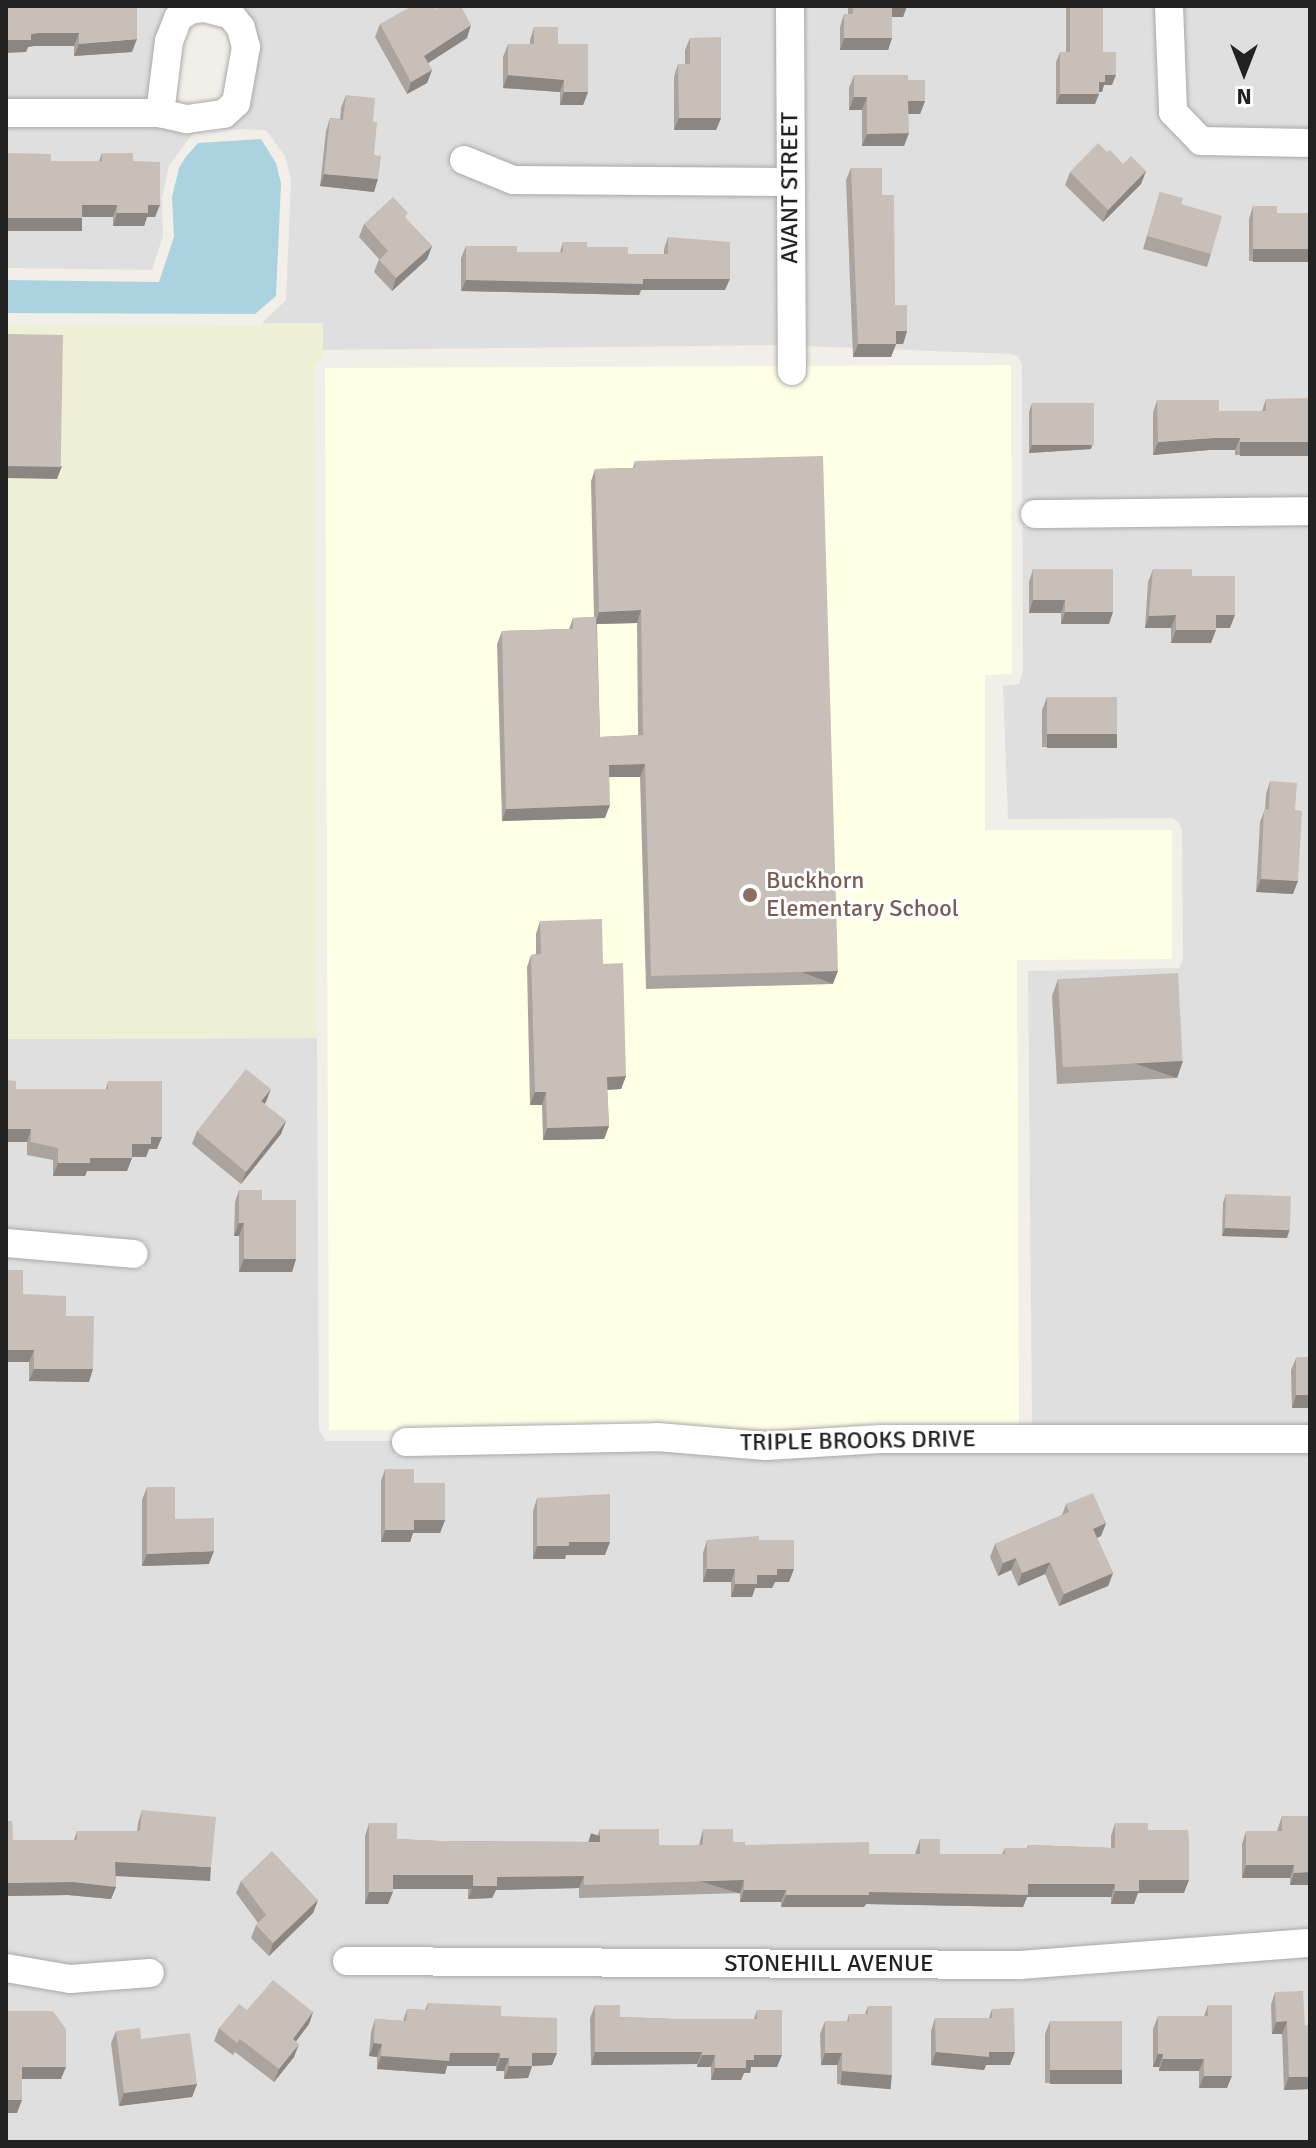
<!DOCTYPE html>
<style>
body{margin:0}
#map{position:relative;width:1316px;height:2148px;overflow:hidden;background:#f2efe9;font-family:Signika,sans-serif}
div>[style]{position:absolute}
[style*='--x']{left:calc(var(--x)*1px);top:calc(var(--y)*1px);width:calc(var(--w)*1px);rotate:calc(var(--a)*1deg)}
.residential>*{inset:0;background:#e0dfdf;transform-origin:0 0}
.education>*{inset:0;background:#ffffe5}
.farmland>*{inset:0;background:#eef0d5}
.water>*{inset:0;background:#aad3df}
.roads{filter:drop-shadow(0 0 2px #a9a9a9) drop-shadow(0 0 2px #a9a9a9)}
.minor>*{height:28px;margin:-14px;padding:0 14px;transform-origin:14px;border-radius:14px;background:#fff}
.wall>*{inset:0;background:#aba49e}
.shaded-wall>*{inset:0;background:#8b8681;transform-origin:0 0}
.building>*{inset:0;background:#c7bfb8;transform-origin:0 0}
.dots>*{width:22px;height:22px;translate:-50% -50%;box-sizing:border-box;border:4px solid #fff;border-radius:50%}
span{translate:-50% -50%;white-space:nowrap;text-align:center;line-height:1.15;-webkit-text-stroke:6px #fff;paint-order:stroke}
.street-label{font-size:24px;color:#222}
.education-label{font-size:24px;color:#785e54}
.left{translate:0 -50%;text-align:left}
.frame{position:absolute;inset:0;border:8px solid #222;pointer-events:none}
.north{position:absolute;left:1204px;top:32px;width:80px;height:80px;-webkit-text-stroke:6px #fff;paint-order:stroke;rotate:180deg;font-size:22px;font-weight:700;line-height:32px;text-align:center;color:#222}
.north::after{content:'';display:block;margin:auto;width:28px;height:36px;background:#222;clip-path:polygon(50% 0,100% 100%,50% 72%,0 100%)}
</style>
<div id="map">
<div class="residential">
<i style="left:6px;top:6px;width:166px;height:93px"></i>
<i style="clip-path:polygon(240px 6px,777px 6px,778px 169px,515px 166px,457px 143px,448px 168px,513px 193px,778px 196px,780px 345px,323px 350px,322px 323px,262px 323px,286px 300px,291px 180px,285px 156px,266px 130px,221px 129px,231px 125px,248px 107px,254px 85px,258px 44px)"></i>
<i style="clip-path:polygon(802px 6px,1157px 6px,1165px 121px,1310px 156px,1310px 498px,1023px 501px,1024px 527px,1310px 525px,1310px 1426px,1029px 1425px,1032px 1424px,1028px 971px,1179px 968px,1183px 959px,1182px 830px,1178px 821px,1172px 818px,1008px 819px,1003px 686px,1019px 684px,1023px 671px,1022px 365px,1018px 356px,1011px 354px,804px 346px)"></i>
<i style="clip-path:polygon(1181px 6px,1310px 6px,1310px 129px,1206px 128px,1185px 106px)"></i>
<i style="clip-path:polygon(6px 126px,159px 126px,193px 133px,169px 166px,162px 198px,163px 236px,152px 270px,6px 268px)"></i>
<i style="clip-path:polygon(317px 1038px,319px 1430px,326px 1441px,394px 1441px,395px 1456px,656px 1450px,1310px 1453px,1310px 1929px,1020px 1951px,335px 1947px,335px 1974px,1021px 1978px,1310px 1956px,1310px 2142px,6px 2142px,6px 1981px,70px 1992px,162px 1985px,161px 1958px,70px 1965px,6px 1954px,6px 1257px,144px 1269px,146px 1242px,6px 1230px,6px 1039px)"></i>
</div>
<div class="education">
<i style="clip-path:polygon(1011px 365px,1012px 674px,985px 675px,985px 830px,1172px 830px,1172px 959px,1017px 960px,1019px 1428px,329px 1430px,325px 368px)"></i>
</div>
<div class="farmland">
<i style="clip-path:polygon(262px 323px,323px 323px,323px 356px,315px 368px,317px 1038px,6px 1039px,6px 325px,255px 326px)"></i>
</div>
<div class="water">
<i style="clip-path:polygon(261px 139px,276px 163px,281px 183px,276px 296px,255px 314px,6px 313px,6px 280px,159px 282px,174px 237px,172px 197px,179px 168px,185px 158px,198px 143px)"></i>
</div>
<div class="roads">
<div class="minor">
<i style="--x:790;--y:6;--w:365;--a:89.7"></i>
<i style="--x:1169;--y:6;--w:106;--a:87.8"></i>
<i style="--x:1173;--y:112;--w:40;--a:46"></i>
<i style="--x:1201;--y:141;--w:109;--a:1.1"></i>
<i style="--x:6;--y:113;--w:154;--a:0"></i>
<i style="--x:160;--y:113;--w:28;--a:13"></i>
<i style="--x:187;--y:119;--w:37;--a:-8"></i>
<i style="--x:224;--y:114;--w:16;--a:-43"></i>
<i style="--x:236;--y:103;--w:57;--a:-79.9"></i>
<i style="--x:246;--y:47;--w:20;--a:-105"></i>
<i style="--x:241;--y:28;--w:16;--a:-128"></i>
<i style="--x:231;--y:15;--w:28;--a:-165"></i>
<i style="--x:204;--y:8;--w:14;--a:172"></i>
<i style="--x:190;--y:10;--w:14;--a:146"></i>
<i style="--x:178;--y:18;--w:25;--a:111"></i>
<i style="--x:169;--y:41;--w:73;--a:97.1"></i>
<i style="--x:464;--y:160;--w:53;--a:22.2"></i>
<i style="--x:513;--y:180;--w:277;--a:0.4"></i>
<i style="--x:1035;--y:514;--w:275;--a:-0.6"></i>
<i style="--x:6;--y:1243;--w:128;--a:4.9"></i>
<i style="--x:406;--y:1442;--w:251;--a:-1.1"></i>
<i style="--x:657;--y:1437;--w:109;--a:4.7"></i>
<i style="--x:766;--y:1446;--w:115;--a:-3.5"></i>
<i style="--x:881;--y:1439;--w:429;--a:0"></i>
<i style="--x:347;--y:1961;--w:674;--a:0.34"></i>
<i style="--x:1021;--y:1965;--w:290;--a:-4.4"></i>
<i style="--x:6;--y:1968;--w:65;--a:9.8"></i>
<i style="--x:70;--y:1979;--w:80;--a:-4.3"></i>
</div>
</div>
<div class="wall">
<i style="clip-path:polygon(6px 6px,132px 52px,74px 56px,74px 46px,34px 46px,28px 47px,26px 52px)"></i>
<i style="clip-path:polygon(848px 6px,907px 6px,903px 17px,892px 17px,892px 38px,888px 50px,840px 50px,840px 27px,844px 14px,848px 14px)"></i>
<i style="clip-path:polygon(1066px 6px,1103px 6px,1103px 52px,1112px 85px,1104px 85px,1102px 92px,1099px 92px,1095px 104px,1056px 104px,1056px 62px,1060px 52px,1066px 52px)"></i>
<i style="clip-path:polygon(436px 9px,467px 38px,428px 63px,432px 70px,427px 83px,407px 94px,375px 37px,380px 24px)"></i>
<i style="clip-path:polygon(534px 27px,558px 44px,588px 92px,583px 105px,560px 105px,560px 92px,503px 88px,503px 57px,508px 44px,530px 44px,530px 40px)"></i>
<i style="clip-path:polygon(690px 38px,721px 118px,716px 130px,674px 130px,674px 77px,678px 64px,685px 64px,685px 50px)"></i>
<i style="clip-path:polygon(854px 75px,908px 80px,925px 101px,920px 114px,908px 114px,904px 146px,862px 146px,862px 110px,849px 110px,849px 88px)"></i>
<i style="clip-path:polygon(346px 95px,373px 122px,374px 192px,320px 186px,326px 131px,330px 118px,340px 119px,341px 108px)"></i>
<i style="clip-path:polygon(102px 153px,133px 161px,155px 217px,147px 217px,144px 226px,113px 226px,113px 217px,82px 217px,78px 231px,6px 231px,51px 161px,99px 161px)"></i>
<i style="clip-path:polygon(1123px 164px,1146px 171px,1141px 184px,1103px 222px,1065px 185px,1070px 172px)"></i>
<i style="clip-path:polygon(851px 168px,882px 195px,895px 305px,907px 331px,903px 344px,896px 344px,891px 357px,853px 357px,846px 180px)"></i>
<i style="clip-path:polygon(1160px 192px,1181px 204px,1211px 254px,1207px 267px,1143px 249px)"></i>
<i style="clip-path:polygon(1253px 206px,1277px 213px,1310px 261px,1249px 261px,1249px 219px)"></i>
<i style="clip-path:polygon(406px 219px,432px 246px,427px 259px,392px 291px,374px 272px,379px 259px,359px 237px,364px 224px)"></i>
<i style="clip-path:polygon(668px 237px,725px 290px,641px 290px,639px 295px,461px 291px,461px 258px,466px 246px,517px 252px,560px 252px,563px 242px,587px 247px,628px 254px,664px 254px,664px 249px)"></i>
<i style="clip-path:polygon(1266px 399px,1310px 455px,1235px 455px,1235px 450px,1209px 450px,1153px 455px,1153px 413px,1157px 400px,1219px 411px,1262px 411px)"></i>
<i style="clip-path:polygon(1032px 403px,1091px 449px,1029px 453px,1029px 412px)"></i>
<i style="clip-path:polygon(evenodd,635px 461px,833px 984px,646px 989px,640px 777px,609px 777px,605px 818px,502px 821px,497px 644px,502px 631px,569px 629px,573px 618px,594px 617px,591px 481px,595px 469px,633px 468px,635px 461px,637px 623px,638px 735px,600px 737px,597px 624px,637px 623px)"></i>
<i style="clip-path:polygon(1033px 569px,1109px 624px,1061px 624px,1061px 613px,1029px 613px,1029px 582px)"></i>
<i style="clip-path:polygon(1153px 569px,1192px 576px,1230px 628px,1216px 628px,1211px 643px,1171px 643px,1171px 628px,1145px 628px,1148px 582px)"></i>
<i style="clip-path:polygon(1047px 697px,1113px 747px,1042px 747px,1042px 710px)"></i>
<i style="clip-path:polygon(1270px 781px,1295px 810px,1293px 894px,1256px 892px,1260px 822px,1265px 809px,1266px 794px)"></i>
<i style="clip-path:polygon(540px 921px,603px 964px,626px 1076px,621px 1089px,607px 1090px,609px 1126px,604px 1139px,543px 1140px,542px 1105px,530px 1105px,527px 967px,531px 955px,536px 954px,536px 934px)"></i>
<i style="clip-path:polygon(1058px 979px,1177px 1078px,1057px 1084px,1052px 996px)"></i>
<i style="clip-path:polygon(108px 1081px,157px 1149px,149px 1149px,146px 1157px,132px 1157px,127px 1171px,87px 1171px,85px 1176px,53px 1176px,53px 1160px,27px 1155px,27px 1142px,6px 1142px,16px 1089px,106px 1089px)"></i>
<i style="clip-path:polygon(266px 1102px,264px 1104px,286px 1121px,281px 1134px,241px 1184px,192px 1144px,197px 1131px)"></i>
<i style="clip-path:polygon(239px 1190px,296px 1259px,292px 1272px,239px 1272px,239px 1236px,234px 1236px,235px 1202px)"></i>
<i style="clip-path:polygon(1226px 1194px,1287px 1238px,1222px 1236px,1223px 1203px)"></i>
<i style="clip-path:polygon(23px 1294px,66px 1316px,89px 1382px,29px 1381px,29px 1362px,6px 1362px)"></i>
<i style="clip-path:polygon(1296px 1358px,1310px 1408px,1292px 1408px,1291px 1370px)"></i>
<i style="clip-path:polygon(385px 1469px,414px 1483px,445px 1520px,440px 1533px,413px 1533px,410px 1542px,381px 1542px,381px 1481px)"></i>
<i style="clip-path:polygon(147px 1487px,175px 1519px,209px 1564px,142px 1566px,142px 1500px)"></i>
<i style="clip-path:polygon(537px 1498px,605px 1555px,566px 1555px,565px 1559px,533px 1559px,533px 1511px)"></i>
<i style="clip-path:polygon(1066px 1504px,1106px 1523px,1101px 1536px,1097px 1538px,1113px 1573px,1108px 1586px,1059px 1606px,1045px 1574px,1018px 1586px,1011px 1570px,998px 1576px,990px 1557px,995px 1544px,1062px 1515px)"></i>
<i style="clip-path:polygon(707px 1540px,759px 1540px,789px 1582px,775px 1582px,772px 1588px,755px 1588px,752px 1597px,731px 1597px,731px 1582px,703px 1582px,703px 1553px)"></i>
<i style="clip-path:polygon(142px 1810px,207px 1880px,116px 1875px,116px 1887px,111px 1899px,68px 1895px,6px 1896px,6px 1821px,13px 1840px,74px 1840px,77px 1831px,137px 1831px,138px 1823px)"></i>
<i style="clip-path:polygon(1282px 1816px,1310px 1816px,1310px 1885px,1290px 1885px,1290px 1878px,1242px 1878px,1242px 1844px,1246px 1831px,1277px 1831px)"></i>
<i style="clip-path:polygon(369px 1823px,397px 1839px,440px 1841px,595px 1842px,600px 1829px,659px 1845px,699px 1845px,703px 1829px,733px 1842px,745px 1845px,869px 1854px,915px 1854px,920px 1839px,940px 1854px,1002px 1854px,1005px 1848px,1027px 1848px,1028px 1845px,1111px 1848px,1111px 1836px,1115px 1823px,1148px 1830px,1184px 1893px,1138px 1893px,1134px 1904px,1111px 1904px,1111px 1897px,1027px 1897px,1023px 1907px,866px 1904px,864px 1907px,781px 1907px,781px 1902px,740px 1902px,740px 1893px,579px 1898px,579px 1888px,496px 1890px,492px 1898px,468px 1899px,468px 1888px,393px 1888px,388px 1904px,365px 1904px,365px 1836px)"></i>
<i style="clip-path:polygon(241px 1881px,318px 1900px,313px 1913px,269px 1956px,251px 1938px,256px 1925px,258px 1923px,236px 1893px)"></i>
<i style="clip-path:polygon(1275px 1992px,1305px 2026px,1310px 2025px,1310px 2089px,1284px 2090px,1282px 2034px,1272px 2034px,1271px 2005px)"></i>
<i style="clip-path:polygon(428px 2003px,501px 2016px,552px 2065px,532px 2066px,528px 2078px,504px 2079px,504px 2071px,496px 2071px,496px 2066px,447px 2066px,445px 2074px,377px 2069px,377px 2057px,369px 2056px,371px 2032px,375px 2019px,403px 2021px,407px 2009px,425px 2010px)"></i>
<i style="clip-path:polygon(595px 2005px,620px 2017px,675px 2019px,754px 2019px,757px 2010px,777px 2067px,751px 2067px,750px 2073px,744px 2073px,741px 2080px,711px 2080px,711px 2067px,697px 2067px,697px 2064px,591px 2065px,590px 2018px)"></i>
<i style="clip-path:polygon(1208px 2005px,1227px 2088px,1199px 2088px,1199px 2071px,1159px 2071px,1159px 2067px,1153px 2067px,1153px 2029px,1158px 2016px,1204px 2016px)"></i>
<i style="clip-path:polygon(868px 2006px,892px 2075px,888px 2088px,837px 2084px,837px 2065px,821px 2065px,820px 2034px,825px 2021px,847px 2021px,849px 2014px,865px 2014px)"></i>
<i style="clip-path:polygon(992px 2009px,1010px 2065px,986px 2065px,984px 2070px,931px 2065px,931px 2031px,935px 2018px,989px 2018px)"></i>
<i style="clip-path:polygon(247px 2010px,313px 2012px,309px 2024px,296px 2041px,294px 2057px,274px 2082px,235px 2052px,233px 2055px,214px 2041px,219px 2028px)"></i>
<i style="clip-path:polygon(1050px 2021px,1117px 2083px,1045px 2083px,1045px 2034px)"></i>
<i style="clip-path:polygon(116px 2031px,141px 2039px,197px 2084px,192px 2097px,119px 2106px,111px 2043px)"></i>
</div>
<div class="shaded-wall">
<i style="left:681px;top:6px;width:43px;height:1px"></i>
<i style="clip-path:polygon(891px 6px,907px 6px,903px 17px,887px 17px)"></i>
<i style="clip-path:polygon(471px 25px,467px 38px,419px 69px,424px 56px)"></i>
<i style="clip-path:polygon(38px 33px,79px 33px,74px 46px,34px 46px,28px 47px,26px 52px,6px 53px,6px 40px)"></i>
<i style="clip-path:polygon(844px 38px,892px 38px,888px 50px,840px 50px)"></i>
<i style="clip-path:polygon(137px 39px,132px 52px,74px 56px,79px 44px)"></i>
<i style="clip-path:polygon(432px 70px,427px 83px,407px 94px,411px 82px)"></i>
<i style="clip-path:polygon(508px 75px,564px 80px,560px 92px,503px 88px)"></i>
<i style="clip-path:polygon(1105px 75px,1116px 75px,1112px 85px,1104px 85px,1102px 92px,1095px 92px,1099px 82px)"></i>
<i style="clip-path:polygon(564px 92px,588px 92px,583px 105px,560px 105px)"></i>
<i style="clip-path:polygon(1060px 94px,1099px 94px,1095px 104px,1056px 104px)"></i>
<i style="clip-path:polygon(854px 97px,867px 97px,862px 110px,849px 110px)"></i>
<i style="clip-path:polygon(908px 101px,925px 101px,920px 114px,904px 114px)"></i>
<i style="clip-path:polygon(679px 118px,721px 118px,716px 130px,674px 130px)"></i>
<i style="clip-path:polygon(909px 133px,904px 146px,862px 146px,867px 134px)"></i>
<i style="clip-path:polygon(1146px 171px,1141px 184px,1103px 222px,1108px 210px)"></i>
<i style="clip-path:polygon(324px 174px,378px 179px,374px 192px,320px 186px)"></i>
<i style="clip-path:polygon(82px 205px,117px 205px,113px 217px,77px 217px)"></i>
<i style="clip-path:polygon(148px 205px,160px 205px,155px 217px,147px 217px,144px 226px,113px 226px,117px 213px)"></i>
<i style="left:6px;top:218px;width:76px;height:13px"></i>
<i style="clip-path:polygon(432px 246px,427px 259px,392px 291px,396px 278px)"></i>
<i style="left:1253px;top:249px;width:57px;height:13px"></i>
<i style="clip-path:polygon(643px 279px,730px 279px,725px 290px,641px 290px,639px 295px,461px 291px,466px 280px)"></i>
<i style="clip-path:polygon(896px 331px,907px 331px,903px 344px,891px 344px)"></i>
<i style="clip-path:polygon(858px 344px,896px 344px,891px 357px,853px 357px)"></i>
<i style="clip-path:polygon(1214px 438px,1240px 438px,1235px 450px,1209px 450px,1153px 455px,1158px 442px)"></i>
<i style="clip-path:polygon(1094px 440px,1091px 449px,1029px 453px,1032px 445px)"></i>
<i style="left:1240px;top:442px;width:70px;height:14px"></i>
<i style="clip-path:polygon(6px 466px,62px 466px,57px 479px,6px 478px)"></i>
<i style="clip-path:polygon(1033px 600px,1065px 600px,1061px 613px,1029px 613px)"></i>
<i style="clip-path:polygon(641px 610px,637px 623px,595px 624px,599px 612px)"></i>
<i style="clip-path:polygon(1065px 612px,1113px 612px,1109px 624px,1061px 624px)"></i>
<i style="clip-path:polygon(1176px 615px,1171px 628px,1145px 628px,1149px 616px)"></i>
<i style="clip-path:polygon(1216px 615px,1235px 615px,1230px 628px,1211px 628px)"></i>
<i style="clip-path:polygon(1176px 630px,1216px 630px,1211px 643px,1171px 643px)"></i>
<i style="left:1047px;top:734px;width:70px;height:14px"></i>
<i style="clip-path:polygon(645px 764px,640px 777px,604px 777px,609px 765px)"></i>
<i style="clip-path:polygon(610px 805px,605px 818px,502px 821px,506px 809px)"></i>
<i style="clip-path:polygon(1261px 879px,1298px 881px,1293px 894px,1256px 892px)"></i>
<i style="left:838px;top:971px;width:14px;height:187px;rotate:111deg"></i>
<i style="left:1183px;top:1061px;width:18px;height:120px;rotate:109deg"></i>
<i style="clip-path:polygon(626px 1076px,621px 1089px,602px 1090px,607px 1077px)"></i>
<i style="clip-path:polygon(271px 1089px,266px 1102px,256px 1114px,261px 1101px)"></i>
<i style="clip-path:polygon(535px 1092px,546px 1092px,542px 1105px,530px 1105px)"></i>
<i style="clip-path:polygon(286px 1121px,281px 1134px,241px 1184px,246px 1172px)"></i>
<i style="clip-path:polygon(609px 1126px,604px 1139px,543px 1140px,547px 1128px)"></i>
<i style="clip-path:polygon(6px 1129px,31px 1129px,27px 1142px,6px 1142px)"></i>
<i style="clip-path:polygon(151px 1137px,162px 1137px,157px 1149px,149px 1149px,146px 1157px,127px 1157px,132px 1144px)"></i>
<i style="clip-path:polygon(90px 1158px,132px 1158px,127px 1171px,87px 1171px,85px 1176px,53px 1176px,58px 1163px)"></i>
<i style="clip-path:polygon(239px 1223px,244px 1223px,239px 1236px,234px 1236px)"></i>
<i style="clip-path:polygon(1225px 1228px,1290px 1229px,1287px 1238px,1222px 1236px)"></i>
<i style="clip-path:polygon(244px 1259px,296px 1259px,292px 1272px,239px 1272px)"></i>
<i style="clip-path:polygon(6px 1350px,34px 1350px,29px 1362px,6px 1362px)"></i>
<i style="clip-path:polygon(34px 1369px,93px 1369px,89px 1382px,29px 1381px)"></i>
<i style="clip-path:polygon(1296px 1395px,1310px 1395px,1310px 1408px,1292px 1408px)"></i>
<i style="clip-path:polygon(414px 1520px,445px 1520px,440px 1533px,413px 1533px,410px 1542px,381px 1542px,385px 1530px)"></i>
<i style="clip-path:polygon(1106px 1523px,1101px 1536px,1088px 1542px,1093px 1529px)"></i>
<i style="clip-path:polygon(569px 1542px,610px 1542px,605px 1555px,566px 1555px,565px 1559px,533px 1559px,537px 1546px)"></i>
<i style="clip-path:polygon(214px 1551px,209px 1564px,142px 1566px,147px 1554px)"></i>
<i style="clip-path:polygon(1016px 1558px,1011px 1570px,998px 1576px,1003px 1563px)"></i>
<i style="clip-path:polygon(1050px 1562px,1045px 1574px,1018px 1586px,1022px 1573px)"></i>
<i style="clip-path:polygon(707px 1569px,735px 1569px,731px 1582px,703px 1582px)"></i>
<i style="clip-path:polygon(777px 1569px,794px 1569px,789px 1582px,775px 1582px,772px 1588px,755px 1588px,752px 1597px,731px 1597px,735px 1584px,757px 1575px)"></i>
<i style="clip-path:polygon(1113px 1573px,1108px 1586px,1059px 1606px,1064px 1594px)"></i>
<i style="left:115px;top:1862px;width:96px;height:14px;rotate:3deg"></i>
<i style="clip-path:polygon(1246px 1865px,1294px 1865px,1290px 1878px,1242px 1878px)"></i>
<i style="clip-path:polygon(1310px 1872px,1310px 1885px,1290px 1885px,1294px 1873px)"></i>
<i style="left:393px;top:1875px;width:80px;height:14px"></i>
<i style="clip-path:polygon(584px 1876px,579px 1888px,496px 1890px,492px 1898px,468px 1899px,473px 1886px,497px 1877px)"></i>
<i style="left:744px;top:1880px;width:14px;height:160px;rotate:107deg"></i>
<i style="clip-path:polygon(1139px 1880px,1189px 1880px,1184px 1893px,1138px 1893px,1134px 1904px,1111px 1904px,1115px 1891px)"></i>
<i style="clip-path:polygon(73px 1882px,116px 1887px,111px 1899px,68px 1895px,6px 1896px,6px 1883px)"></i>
<i style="clip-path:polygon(1028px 1884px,1115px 1884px,1111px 1897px,1027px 1897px,1023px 1907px,866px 1904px,864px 1907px,781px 1907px,786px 1895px)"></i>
<i style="clip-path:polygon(744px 1890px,786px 1890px,781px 1902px,740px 1902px)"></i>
<i style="clip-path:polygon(369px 1892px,393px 1892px,388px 1904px,365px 1904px)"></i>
<i style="clip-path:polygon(318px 1900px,313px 1913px,269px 1956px,273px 1943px)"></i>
<i style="clip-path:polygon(313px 2012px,309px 2024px,288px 2052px,293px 2039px)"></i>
<i style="clip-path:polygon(1287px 2021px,1282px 2034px,1272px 2034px,1276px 2022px)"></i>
<i style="clip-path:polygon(374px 2043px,382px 2044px,377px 2057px,369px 2056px)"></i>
<i style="clip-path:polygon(299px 2044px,294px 2057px,274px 2082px,279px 2069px)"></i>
<i style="clip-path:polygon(595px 2052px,702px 2052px,697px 2064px,591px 2065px)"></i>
<i style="clip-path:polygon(936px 2052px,1015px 2052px,1010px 2065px,986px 2065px,984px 2070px,931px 2065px)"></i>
<i style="clip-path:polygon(450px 2053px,500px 2053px,496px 2066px,447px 2066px,445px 2074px,377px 2069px,381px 2056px)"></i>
<i style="clip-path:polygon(532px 2053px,557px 2053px,552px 2065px,532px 2066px,528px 2078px,504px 2079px,509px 2066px)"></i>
<i style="clip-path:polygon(825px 2053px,842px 2053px,837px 2065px,821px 2065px)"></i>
<i style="clip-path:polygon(1158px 2054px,1163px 2054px,1159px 2067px,1153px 2067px)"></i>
<i style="clip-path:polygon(702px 2055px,715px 2055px,711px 2067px,697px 2067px)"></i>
<i style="clip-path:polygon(754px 2055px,782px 2055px,777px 2067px,751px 2067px,750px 2073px,744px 2073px,741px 2080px,711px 2080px,715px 2068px,746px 2060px)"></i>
<i style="clip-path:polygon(500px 2058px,509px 2058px,504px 2071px,496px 2071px)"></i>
<i style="clip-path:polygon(1163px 2059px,1204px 2059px,1199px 2071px,1159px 2071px)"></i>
<i style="clip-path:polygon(22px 2067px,66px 2067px,61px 2079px,17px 2079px)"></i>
<i style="left:1050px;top:2070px;width:72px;height:14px"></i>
<i style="left:842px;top:2071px;width:50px;height:14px;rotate:5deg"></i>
<i style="clip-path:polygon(1204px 2076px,1232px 2076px,1227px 2088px,1199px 2088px)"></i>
<i style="clip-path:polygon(1289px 2077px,1310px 2077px,1310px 2089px,1284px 2090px)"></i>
<i style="clip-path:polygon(197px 2084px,192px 2097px,119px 2106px,124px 2093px)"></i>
<i style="clip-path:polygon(6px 2100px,22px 2100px,17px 2113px,6px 2113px)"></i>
</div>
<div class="building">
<i style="clip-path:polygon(6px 6px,137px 6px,137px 39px,79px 44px,79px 33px,38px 33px,31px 34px,31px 40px,6px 40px)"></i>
<i style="clip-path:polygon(412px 6px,435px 6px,436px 9px,442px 6px,461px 6px,471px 25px,424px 56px,432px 70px,411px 82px,380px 24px)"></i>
<i style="clip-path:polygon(853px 6px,892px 6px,892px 38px,844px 38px,844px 14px,853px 14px)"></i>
<i style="clip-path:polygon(1070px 6px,1103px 6px,1103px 52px,1116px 52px,1116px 75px,1105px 75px,1105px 82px,1099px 82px,1099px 94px,1060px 94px,1060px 52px,1070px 52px)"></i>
<i style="clip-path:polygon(534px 27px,558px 27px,558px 44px,588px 44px,588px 92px,564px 92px,564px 80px,508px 75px,508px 44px,534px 44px)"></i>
<i style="clip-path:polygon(721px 37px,721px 118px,679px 118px,678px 64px,690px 64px,690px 38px)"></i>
<i style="clip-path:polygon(854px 75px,908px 75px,908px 80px,925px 80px,925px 101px,908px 101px,909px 133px,867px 134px,867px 97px,854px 97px)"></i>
<i style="clip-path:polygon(346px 95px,375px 98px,373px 122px,377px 122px,374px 155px,381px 156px,378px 179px,324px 174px,330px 118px,343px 120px)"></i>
<i style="clip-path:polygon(1098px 143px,1107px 152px,1110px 150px,1123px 164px,1131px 156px,1146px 171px,1108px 210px,1070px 172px)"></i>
<i style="clip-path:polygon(6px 153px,51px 154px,51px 161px,102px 161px,102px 153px,133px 153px,133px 161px,160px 162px,160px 205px,148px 205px,148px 213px,117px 213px,117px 205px,82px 205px,82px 218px,6px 218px)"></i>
<i style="clip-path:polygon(851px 168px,882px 168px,882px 195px,894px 195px,895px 305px,907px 305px,907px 331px,896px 331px,896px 344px,858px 344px)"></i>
<i style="clip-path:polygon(1160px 192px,1183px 198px,1181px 204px,1222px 216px,1211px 254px,1147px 236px)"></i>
<i style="clip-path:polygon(393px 197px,408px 213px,405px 217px,432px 246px,396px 278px,379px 260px,388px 251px,364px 224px)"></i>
<i style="clip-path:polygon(1253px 206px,1277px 206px,1277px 213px,1310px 213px,1310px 249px,1253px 249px)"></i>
<i style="clip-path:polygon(668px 237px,730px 242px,730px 279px,643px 279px,643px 284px,466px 280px,466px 246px,517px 246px,517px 252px,563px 252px,563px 242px,587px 242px,587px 247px,628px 247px,628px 254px,668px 254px)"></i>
<i style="left:6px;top:334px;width:57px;height:132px;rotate:1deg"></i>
<i style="clip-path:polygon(1310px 398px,1310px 442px,1240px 442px,1240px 438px,1214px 438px,1158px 442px,1157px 400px,1219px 400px,1219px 411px,1266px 411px,1266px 399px)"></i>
<i style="left:1032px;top:403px;width:62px;height:42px"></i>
<i style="clip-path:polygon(823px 456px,838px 971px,651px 976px,645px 764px,609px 765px,610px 805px,506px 809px,502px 631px,573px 629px,573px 618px,596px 617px,600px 737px,643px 735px,641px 610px,599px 612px,595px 469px,635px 468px,635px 461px)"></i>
<i style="clip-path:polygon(1033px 569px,1113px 569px,1113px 612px,1065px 612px,1065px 600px,1033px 600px)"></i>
<i style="clip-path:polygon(1153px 569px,1192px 569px,1192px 576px,1235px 576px,1235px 615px,1216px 615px,1216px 630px,1176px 630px,1176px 615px,1149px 616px)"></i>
<i style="left:1047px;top:697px;width:70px;height:37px"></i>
<i style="clip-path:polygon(1270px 781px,1297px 783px,1295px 810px,1302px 811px,1298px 881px,1261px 879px,1264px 809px,1269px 809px)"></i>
<i style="clip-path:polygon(602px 919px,603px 964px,623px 963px,626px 1076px,607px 1077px,609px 1126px,547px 1128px,546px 1092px,535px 1092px,531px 955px,541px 954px,540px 921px)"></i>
<i style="left:1178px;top:973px;width:88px;height:120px;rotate:87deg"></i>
<i style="clip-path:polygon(246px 1069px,271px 1089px,261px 1101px,286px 1121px,246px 1172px,197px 1131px)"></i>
<i style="clip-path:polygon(6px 1080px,16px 1081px,16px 1089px,108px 1089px,108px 1081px,162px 1081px,162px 1137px,151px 1137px,151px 1144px,132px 1144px,132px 1158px,90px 1158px,90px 1163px,58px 1163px,58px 1148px,31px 1142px,31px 1129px,6px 1129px)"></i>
<i style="clip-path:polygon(239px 1190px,262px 1190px,262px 1200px,296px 1200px,296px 1259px,244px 1259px,244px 1223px,239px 1223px)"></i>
<i style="left:1226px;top:1194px;width:65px;height:34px;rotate:2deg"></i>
<i style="clip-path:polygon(6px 1270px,23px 1270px,23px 1294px,66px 1296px,66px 1316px,94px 1316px,93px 1369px,34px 1369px,34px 1350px,6px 1350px)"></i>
<i style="left:1310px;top:1357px;width:38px;height:14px;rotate:90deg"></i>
<i style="clip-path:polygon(385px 1469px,414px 1469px,414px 1483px,445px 1483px,445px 1520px,414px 1520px,414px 1530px,385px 1530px)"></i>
<i style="clip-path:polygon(147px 1487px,175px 1487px,175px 1519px,214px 1518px,214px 1551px,147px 1554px)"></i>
<i style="clip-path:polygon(1093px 1493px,1106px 1523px,1093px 1529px,1113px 1573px,1064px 1594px,1050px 1562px,1022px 1573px,1016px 1558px,1003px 1563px,995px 1544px,1069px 1512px,1066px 1504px)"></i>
<i style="clip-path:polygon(610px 1494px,610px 1542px,569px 1542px,569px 1546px,537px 1546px,537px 1498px)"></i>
<i style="clip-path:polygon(759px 1536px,759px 1540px,794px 1540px,794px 1569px,777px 1569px,777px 1575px,757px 1575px,757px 1584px,735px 1584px,735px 1569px,707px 1569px,707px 1540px)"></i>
<i style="clip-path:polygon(142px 1810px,216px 1817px,211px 1867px,115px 1862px,116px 1887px,73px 1882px,6px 1883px,6px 1821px,12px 1821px,13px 1840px,77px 1840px,77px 1831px,140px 1831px)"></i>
<i style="clip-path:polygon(1282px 1816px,1310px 1816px,1310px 1872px,1294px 1873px,1294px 1865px,1246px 1865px,1246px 1831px,1282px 1831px)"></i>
<i style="clip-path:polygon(369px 1823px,397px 1823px,397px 1839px,440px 1841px,600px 1842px,600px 1829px,659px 1829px,659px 1845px,703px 1845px,703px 1829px,733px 1829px,733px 1842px,745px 1842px,745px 1845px,869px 1842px,869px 1854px,920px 1854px,920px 1839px,940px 1839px,940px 1854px,1005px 1854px,1005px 1848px,1028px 1848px,1028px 1845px,1115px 1848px,1115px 1823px,1148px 1823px,1148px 1830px,1188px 1830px,1189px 1842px,1189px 1880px,1139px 1880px,1139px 1891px,1115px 1891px,1115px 1884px,1028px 1884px,1028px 1895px,869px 1892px,869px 1895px,786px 1895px,786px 1890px,744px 1890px,744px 1880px,584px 1885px,584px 1876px,497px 1877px,497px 1886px,473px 1886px,473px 1875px,393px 1875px,393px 1892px,369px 1892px)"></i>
<i style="clip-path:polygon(272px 1851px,318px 1900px,273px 1943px,256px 1925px,266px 1915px,241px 1881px)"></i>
<i style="clip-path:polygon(273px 1980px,313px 2012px,293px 2039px,299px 2044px,279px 2069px,240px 2039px,237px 2043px,219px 2028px,239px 2004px,247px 2010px)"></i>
<i style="clip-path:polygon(1303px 1991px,1305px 2026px,1310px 2025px,1310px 2077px,1289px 2077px,1287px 2021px,1276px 2022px,1275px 1992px)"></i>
<i style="clip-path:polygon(428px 2003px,501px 2006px,501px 2016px,557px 2018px,557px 2053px,532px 2053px,532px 2066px,509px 2066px,509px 2058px,500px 2058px,500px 2053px,450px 2053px,449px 2061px,381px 2056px,382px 2044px,374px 2043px,375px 2019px,406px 2021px,407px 2009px,427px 2010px)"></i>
<i style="clip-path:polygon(595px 2005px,620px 2005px,620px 2017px,675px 2019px,757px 2019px,757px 2010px,782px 2010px,782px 2055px,754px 2055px,754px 2060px,746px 2060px,746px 2068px,715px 2068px,715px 2055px,702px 2055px,702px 2052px,595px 2052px)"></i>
<i style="clip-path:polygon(1208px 2005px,1232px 2005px,1232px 2076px,1204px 2076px,1204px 2059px,1163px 2059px,1163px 2054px,1158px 2054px,1158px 2016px,1208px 2016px)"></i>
<i style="clip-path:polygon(868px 2006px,892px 2006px,892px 2075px,842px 2071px,842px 2053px,825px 2053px,825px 2021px,849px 2021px,849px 2014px,868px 2014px)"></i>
<i style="clip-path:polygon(1014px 2008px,1015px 2052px,989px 2052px,989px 2057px,936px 2052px,935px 2018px,992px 2018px,992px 2009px)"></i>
<i style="clip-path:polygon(6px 2011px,53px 2011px,66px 2029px,66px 2067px,22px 2067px,22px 2100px,6px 2100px)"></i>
<i style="left:1050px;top:2021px;width:72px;height:49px"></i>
<i style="clip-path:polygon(140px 2028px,141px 2039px,190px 2033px,197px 2084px,124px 2093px,116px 2031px)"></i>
</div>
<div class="dots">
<i style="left:750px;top:895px;background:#8d6e63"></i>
</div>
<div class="street-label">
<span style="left:790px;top:188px;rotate:-90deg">AVANT STREET</span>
<span style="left:858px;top:1441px;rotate:-1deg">TRIPLE BROOKS DRIVE</span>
<span style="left:829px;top:1964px">STONEHILL AVENUE</span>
</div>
<div class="education-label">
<span class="left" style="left:766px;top:895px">Buckhorn<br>Elementary School</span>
</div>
<div class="frame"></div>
<div class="north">N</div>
</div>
